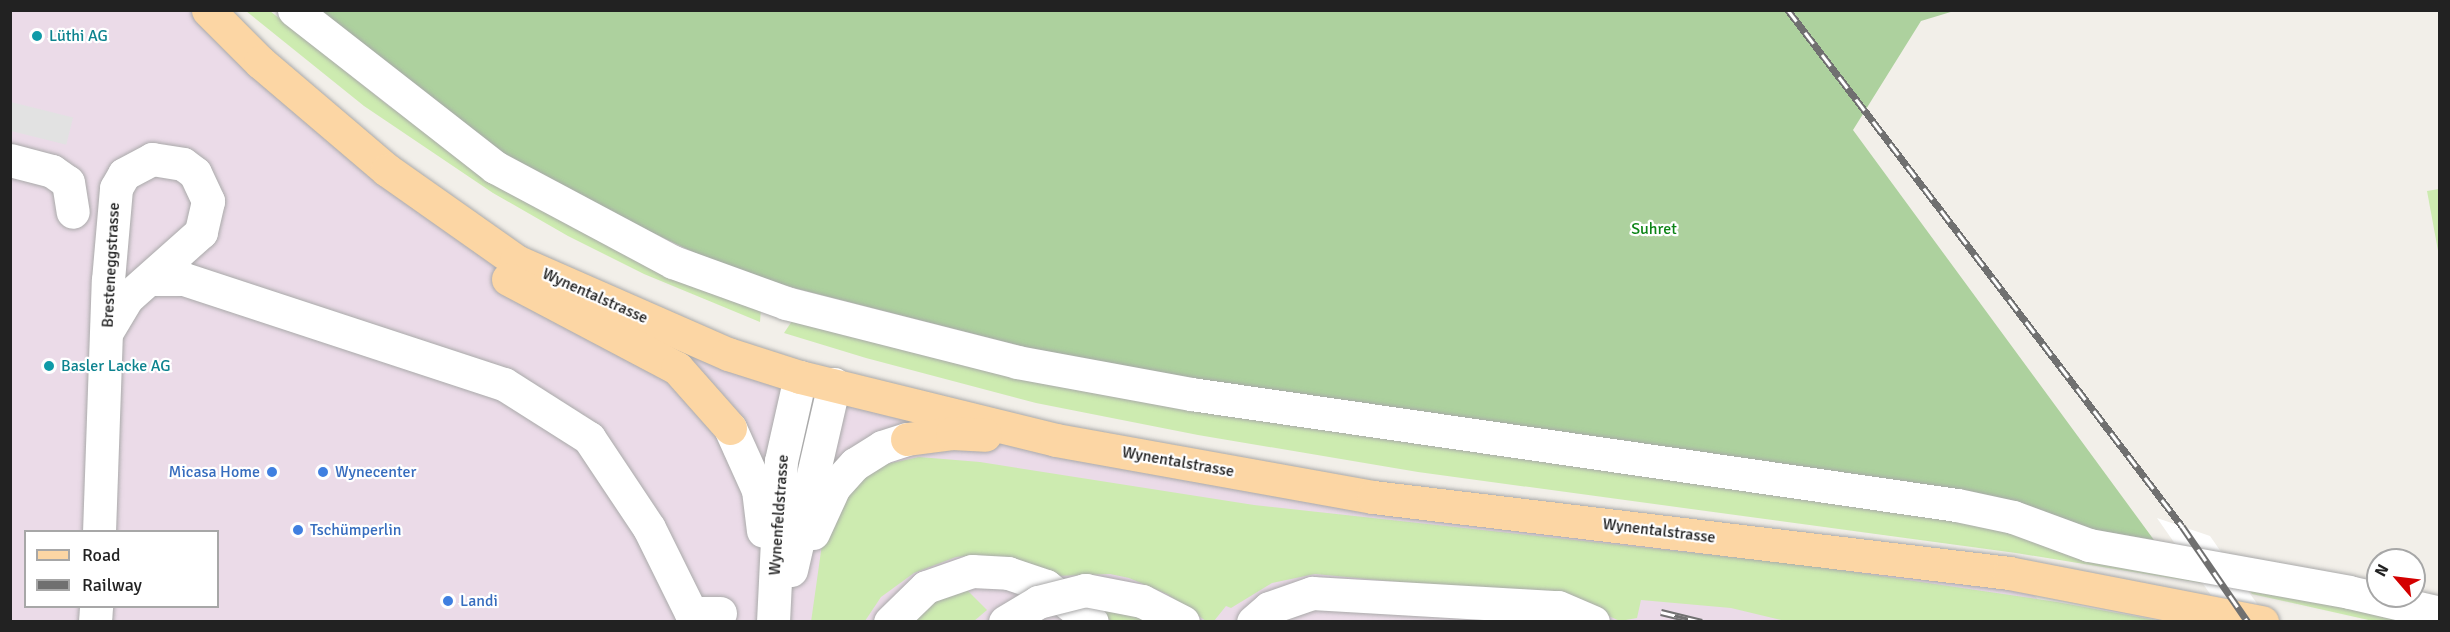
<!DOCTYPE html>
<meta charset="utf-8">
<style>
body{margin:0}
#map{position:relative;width:2450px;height:632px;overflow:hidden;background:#f2efe9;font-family:Signika,sans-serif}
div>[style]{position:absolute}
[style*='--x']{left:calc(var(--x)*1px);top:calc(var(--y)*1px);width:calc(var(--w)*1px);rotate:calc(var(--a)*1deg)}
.industrial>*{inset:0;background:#ebdbe8}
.grass>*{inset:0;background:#cdebb0}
.forest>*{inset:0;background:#add19e}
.parking>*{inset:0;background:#e2e2e2;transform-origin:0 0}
.pier>*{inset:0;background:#fff}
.roads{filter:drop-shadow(0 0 2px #a9a9a9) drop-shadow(0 0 2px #a9a9a9)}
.minor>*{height:33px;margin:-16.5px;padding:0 16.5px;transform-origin:16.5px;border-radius:16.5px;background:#fff}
.major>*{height:33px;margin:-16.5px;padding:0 16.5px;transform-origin:16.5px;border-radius:16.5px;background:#fcd6a4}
.rail>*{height:7px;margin-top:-3.5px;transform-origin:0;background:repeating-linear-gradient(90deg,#fff 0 14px,#707070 0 28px);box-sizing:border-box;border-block:2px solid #707070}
.bridges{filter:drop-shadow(0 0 2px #a9a9a9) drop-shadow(0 0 2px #a9a9a9)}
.minor-bridge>*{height:33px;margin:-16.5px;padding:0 16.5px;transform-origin:16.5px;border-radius:16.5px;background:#fff}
.dots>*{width:16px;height:16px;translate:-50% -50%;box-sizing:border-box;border:3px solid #fff;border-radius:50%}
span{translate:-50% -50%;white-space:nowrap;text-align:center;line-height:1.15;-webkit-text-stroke:4.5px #fff;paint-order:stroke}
.culture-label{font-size:16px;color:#0d838f}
.left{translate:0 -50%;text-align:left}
.park-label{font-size:16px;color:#0c8416}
.street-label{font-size:16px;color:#222}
.shop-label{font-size:16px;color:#366cbe}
.right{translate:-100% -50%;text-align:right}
.frame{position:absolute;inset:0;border:12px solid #222;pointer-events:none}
.legend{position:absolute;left:24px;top:530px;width:195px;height:78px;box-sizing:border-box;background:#fff;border:2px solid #a7a7a7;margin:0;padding:8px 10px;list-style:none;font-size:18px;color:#222}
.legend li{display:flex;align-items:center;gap:12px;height:30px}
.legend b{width:30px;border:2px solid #a7a7a7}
.north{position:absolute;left:2366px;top:548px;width:60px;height:60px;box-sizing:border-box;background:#fff;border:2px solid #a7a7a7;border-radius:50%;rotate:298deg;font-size:16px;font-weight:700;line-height:24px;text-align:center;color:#222}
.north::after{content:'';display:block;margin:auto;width:21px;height:27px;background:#d40000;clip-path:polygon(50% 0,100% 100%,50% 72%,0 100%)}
</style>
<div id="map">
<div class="industrial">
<i style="clip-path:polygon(evenodd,10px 11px,208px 11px,516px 261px,728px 354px,1056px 448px,2009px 573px,2062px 621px,11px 621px,10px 11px,26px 532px,218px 532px,218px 606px,26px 606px,26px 532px)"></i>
</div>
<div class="grass">
<i style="clip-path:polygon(246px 11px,270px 11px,389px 106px,452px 147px,761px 309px,760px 322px,644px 274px,568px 236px,493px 193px,364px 106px)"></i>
<i style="clip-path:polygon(2439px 189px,2440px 189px,2439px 256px,2427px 191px)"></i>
<i style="clip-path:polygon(792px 321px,1964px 514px,2193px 572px,2201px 583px,2016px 553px,1418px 472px,1198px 435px,1036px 403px,866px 358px,784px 333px)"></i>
<i style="clip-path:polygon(919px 457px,980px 462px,1254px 505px,1812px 566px,2057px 602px,2161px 621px,1790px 622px,1731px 608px,1641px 600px,1637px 618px,1620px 621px,1567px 598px,1315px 574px,1272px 583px,1231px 608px,1226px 606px,1214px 621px,1206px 621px,1167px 594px,1129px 578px,1110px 574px,1057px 576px,978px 555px,956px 557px,914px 573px,881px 597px,865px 621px,811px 622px,823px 537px,844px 494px,877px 466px)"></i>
<i style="clip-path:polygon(2242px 580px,2439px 621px,2373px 621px,2252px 594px)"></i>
<i style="clip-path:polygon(966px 589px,987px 610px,974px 621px,905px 622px,931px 599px)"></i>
<i style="clip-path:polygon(1097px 608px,1124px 612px,1148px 621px,1111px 621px)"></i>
</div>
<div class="forest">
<i style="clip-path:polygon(313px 11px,1954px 11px,1921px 21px,1853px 130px,2154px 540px,1095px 365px,798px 289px,727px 268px,556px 187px,496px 153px)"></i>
</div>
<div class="parking">
<i style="left:11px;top:102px;width:64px;height:28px;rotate:14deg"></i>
</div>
<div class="pier">
<i style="clip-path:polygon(2157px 518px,2210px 536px,2269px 621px,2229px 621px)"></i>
</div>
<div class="roads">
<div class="minor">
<i style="--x:294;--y:10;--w:255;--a:38"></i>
<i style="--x:495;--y:167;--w:202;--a:28.1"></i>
<i style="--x:673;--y:262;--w:120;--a:19.9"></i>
<i style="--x:786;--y:303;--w:238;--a:14.3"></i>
<i style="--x:1017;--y:362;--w:177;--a:10.4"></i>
<i style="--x:1191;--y:394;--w:774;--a:8.25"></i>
<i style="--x:1957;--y:505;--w:57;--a:12.1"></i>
<i style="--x:2013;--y:517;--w:81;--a:20.2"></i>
<i style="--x:2089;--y:545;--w:264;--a:10.2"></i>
<i style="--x:2349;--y:592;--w:93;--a:13"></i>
<i style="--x:10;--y:160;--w:43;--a:14.7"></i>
<i style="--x:52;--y:171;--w:19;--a:35"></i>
<i style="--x:68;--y:182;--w:30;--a:81"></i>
<i style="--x:152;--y:279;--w:32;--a:0"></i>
<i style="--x:184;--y:279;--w:337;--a:18.2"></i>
<i style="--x:504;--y:384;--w:101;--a:32.4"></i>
<i style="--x:589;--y:438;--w:108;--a:56.3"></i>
<i style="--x:649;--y:528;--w:95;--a:63.7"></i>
<i style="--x:691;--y:613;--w:29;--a:0"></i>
<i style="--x:730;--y:428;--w:68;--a:65.7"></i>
<i style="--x:758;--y:490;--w:41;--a:83"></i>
<i style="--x:99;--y:532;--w:252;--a:-88"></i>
<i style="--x:108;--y:280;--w:92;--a:-85"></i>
<i style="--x:116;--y:188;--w:16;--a:-60"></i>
<i style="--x:124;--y:174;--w:32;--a:-28"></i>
<i style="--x:152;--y:159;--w:31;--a:9"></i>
<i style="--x:183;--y:164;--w:15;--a:37"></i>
<i style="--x:195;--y:173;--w:31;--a:65"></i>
<i style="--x:208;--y:201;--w:32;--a:103"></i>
<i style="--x:201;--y:232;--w:99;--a:138.3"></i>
<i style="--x:127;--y:298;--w:39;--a:121"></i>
<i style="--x:813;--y:533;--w:51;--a:-65.5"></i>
<i style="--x:834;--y:487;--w:31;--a:-48"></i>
<i style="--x:855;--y:464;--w:32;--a:-32"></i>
<i style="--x:882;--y:447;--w:26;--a:-18"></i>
<i style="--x:791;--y:570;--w:191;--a:-77"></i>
<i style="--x:95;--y:622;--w:16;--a:-86"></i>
<i style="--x:773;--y:622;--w:161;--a:-87.2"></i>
<i style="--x:781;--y:461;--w:86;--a:-77.3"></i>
<i style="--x:890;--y:622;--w:50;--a:-44.2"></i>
<i style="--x:926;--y:587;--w:49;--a:-19.2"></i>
<i style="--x:972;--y:571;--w:36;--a:3"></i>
<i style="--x:1008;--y:573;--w:40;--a:18.9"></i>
<i style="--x:1046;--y:586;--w:58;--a:38"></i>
<i style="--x:1253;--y:622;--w:21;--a:-41"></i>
<i style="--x:1269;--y:608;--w:46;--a:-19.2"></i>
<i style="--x:1312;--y:593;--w:246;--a:3.3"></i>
<i style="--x:1558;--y:607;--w:38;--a:23"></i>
</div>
<div class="major">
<i style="--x:208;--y:10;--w:74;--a:45"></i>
<i style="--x:260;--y:62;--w:167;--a:40.4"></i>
<i style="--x:387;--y:170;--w:158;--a:35.2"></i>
<i style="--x:516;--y:261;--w:232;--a:23.7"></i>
<i style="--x:728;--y:354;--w:76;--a:17.7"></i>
<i style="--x:800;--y:377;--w:264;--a:13.8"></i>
<i style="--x:1056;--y:440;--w:322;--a:10.2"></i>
<i style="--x:1373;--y:497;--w:641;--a:6.81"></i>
<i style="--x:2009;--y:573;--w:258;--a:11"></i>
<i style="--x:508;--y:279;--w:191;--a:27.8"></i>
<i style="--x:677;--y:368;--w:80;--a:48.5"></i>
<i style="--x:907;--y:439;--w:45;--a:-7.6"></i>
<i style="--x:952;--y:433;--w:33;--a:3"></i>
</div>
</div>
<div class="rail">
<i style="--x:1788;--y:10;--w:649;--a:52.64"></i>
<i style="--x:2182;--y:526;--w:116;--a:55.5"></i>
<i style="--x:1661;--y:612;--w:42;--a:13.7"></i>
</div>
<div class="bridges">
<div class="minor-bridge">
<i style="--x:1005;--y:622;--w:39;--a:-31"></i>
<i style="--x:1038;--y:602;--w:49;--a:-14.3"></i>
<i style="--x:1085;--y:590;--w:58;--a:10.9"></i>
<i style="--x:1142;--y:601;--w:46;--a:27.1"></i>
</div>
</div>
<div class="dots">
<i style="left:37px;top:36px;background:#0f9aa8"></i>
<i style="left:49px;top:366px;background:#0f9aa8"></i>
<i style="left:272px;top:472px;background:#3f7fe0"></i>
<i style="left:323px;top:472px;background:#3f7fe0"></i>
<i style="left:298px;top:530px;background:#3f7fe0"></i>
<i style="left:448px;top:601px;background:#3f7fe0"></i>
</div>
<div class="culture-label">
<span class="left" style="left:49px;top:36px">Lüthi AG</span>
<span class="left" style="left:61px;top:366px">Basler Lacke AG</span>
</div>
<div class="park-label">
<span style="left:1654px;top:229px">Suhret</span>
</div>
<div class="street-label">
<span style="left:111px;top:265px;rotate:-87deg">Bresteneggstrasse</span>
<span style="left:595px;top:296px;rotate:24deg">Wynentalstrasse</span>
<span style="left:1178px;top:462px;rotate:10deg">Wynentalstrasse</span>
<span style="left:779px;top:515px;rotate:-86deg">Wynenfeldstrasse</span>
<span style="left:1659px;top:531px;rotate:7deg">Wynentalstrasse</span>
</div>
<div class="shop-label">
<span class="right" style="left:260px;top:472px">Micasa Home</span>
<span class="left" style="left:335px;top:472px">Wynecenter</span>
<span class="left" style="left:310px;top:530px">Tschümperlin</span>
<span class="left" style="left:460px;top:601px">Landi</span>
</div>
<div class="frame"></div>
<ul class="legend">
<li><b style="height:8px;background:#fcd6a4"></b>Road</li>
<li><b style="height:8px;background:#707070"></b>Railway</li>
</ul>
<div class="north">N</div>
</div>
